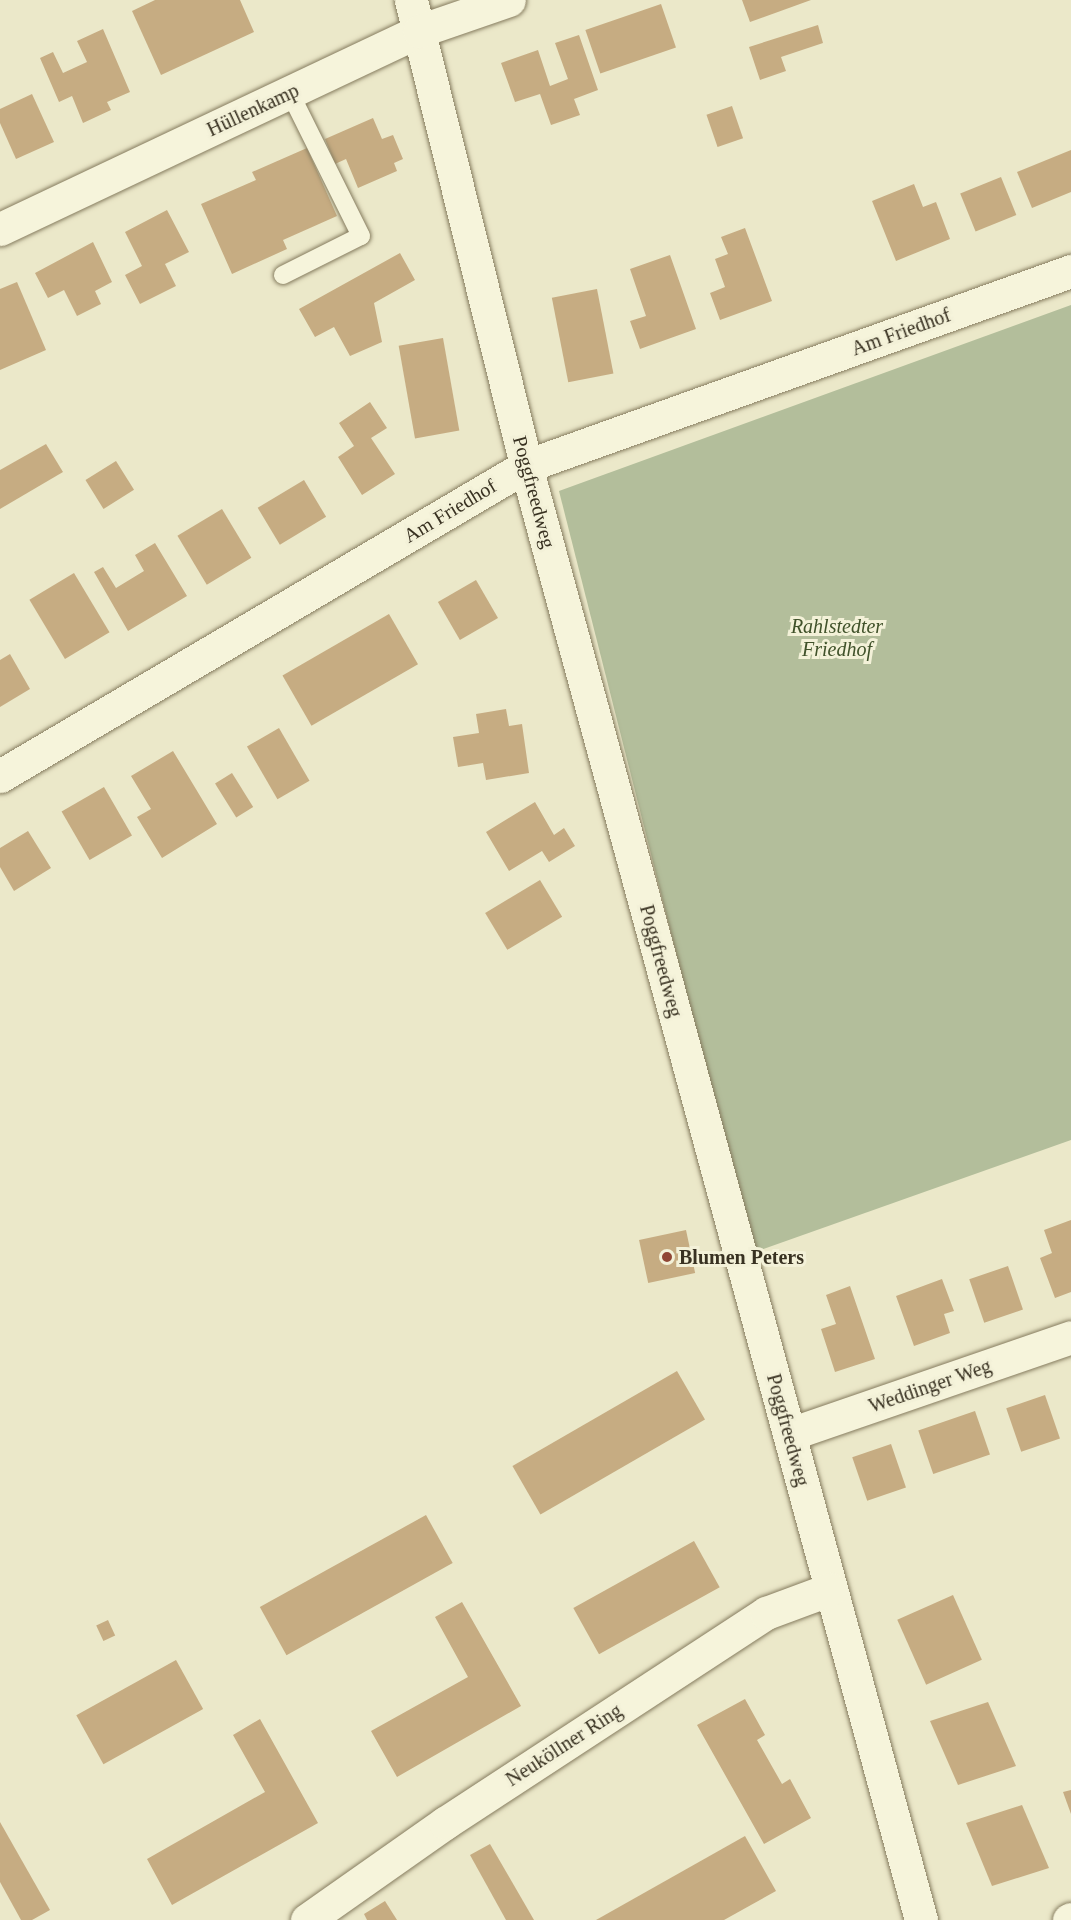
<!DOCTYPE html>
<meta charset="utf-8">
<style>
body{margin:0}
#map{position:relative;width:1071px;height:1920px;overflow:hidden;background:#ebe8c9;font-family:"Times New Roman",serif}
div>[style]{position:absolute}
[style*='--x']{left:calc(var(--x)*1px);top:calc(var(--y)*1px);width:calc(var(--w)*1px);rotate:calc(var(--a)*1deg)}
.cemetery>*{inset:0;background:#b3be9b}
.building>*{inset:0;background:#c6ac82;transform-origin:0 0}
.roads{filter:drop-shadow(0 0 2px #867c5f) drop-shadow(0 0 2px #867c5f)}
.lane>*{height:18px;margin:-9px;padding:0 9px;transform-origin:9px;border-radius:9px;background:#f6f4db}
.street>*{height:33px;margin:-16.5px;padding:0 16.5px;transform-origin:16.5px;border-radius:16.5px;background:#f6f4db}
.dots>*{width:16px;height:16px;translate:-50% -50%;box-sizing:border-box;border:3px solid #f3f1d8;border-radius:50%}
span{translate:-50% -50%;white-space:nowrap;text-align:center;line-height:1.15;-webkit-text-stroke:6px #f3f1d8;paint-order:stroke}
.street-label{font-size:20px;color:#383121}
.park-label{font-size:20px;color:#40522a;font-style:italic}
.poi-label{font-size:20px;color:#383121;font-weight:700}
.left{translate:0 -50%;text-align:left}
</style>
<div id="map">
<div class="cemetery">
<i style="clip-path:polygon(1071px 305px,1071px 1140px,752px 1253px,559px 491px)"></i>
</div>
<div class="building">
<i style="clip-path:polygon(155px 0,240px 0,254px 32px,161px 75px,132px 11px)"></i>
<i style="clip-path:polygon(742px 0,811px 0,750px 22px)"></i>
<i style="left:661px;top:4px;width:46px;height:80px;rotate:71deg"></i>
<i style="clip-path:polygon(818px 25px,823px 43px,781px 57px,786px 71px,760px 80px,749px 47px)"></i>
<i style="clip-path:polygon(103px 29px,130px 92px,107px 102px,111px 110px,83px 123px,72px 96px,59px 102px,40px 58px,53px 52px,63px 73px,87px 62px,77px 41px)"></i>
<i style="clip-path:polygon(579px 35px,598px 90px,574px 99px,580px 115px,551px 125px,540px 94px,515px 102px,501px 63px,538px 50px,550px 86px,568px 79px,555px 43px)"></i>
<i style="clip-path:polygon(32px 94px,54px 142px,16px 159px,0 123px,0 109px)"></i>
<i style="left:732px;top:106px;width:34px;height:27px;rotate:71deg"></i>
<i style="clip-path:polygon(373px 118px,382px 139px,393px 135px,403px 159px,394px 163px,397px 171px,358px 188px,346px 159px,335px 164px,325px 139px)"></i>
<i style="clip-path:polygon(307px 148px,337px 216px,283px 240px,287px 249px,232px 274px,201px 204px,256px 180px,252px 172px)"></i>
<i style="clip-path:polygon(1071px 150px,1071px 192px,1032px 208px,1017px 172px)"></i>
<i style="left:1001px;top:177px;width:41px;height:44px;rotate:68deg"></i>
<i style="clip-path:polygon(914px 184px,923px 207px,936px 202px,950px 239px,896px 261px,872px 201px)"></i>
<i style="clip-path:polygon(167px 210px,189px 252px,165px 264px,176px 286px,140px 304px,125px 275px,142px 266px,125px 232px)"></i>
<i style="clip-path:polygon(745px 228px,772px 301px,720px 320px,710px 293px,725px 287px,715px 259px,728px 254px,721px 237px)"></i>
<i style="clip-path:polygon(93px 242px,112px 282px,95px 291px,101px 304px,77px 316px,64px 290px,48px 298px,35px 273px)"></i>
<i style="clip-path:polygon(400px 253px,415px 280px,374px 303px,382px 342px,350px 356px,334px 327px,315px 337px,299px 309px)"></i>
<i style="clip-path:polygon(670px 255px,696px 329px,640px 349px,630px 321px,646px 316px,630px 269px)"></i>
<i style="clip-path:polygon(17px 282px,46px 350px,0 370px,0 289px)"></i>
<i style="left:597px;top:289px;width:86px;height:46px;rotate:79deg"></i>
<i style="left:443px;top:338px;width:94px;height:45px;rotate:80deg"></i>
<i style="clip-path:polygon(370px 402px,387px 428px,371px 438px,395px 474px,362px 495px,338px 457px,354px 446px,339px 423px)"></i>
<i style="clip-path:polygon(46px 444px,63px 472px,0 509px,0 470px)"></i>
<i style="left:116px;top:461px;width:34px;height:36px;rotate:58deg"></i>
<i style="left:304px;top:480px;width:43px;height:54px;rotate:59deg"></i>
<i style="left:222px;top:509px;width:57px;height:52px;rotate:59deg"></i>
<i style="clip-path:polygon(155px 543px,187px 596px,128px 631px,94px 572px,103px 567px,116px 588px,144px 571px,135px 555px)"></i>
<i style="left:74px;top:573px;width:69px;height:52px;rotate:59deg"></i>
<i style="left:476px;top:580px;width:44px;height:44px;rotate:60deg"></i>
<i style="left:389px;top:614px;width:58px;height:123px;rotate:60deg"></i>
<i style="clip-path:polygon(10px 654px,30px 689px,0 707px,0 660px)"></i>
<i style="clip-path:polygon(506px 709px,509px 726px,522px 724px,529px 773px,486px 780px,483px 763px,458px 767px,453px 737px,479px 733px,476px 714px)"></i>
<i style="left:279px;top:728px;width:61px;height:37px;rotate:60deg"></i>
<i style="clip-path:polygon(173px 751px,217px 824px,162px 858px,137px 817px,151px 809px,131px 776px)"></i>
<i style="left:232px;top:773px;width:40px;height:20px;rotate:58deg"></i>
<i style="left:104px;top:787px;width:56px;height:49px;rotate:60deg"></i>
<i style="clip-path:polygon(535px 802px,554px 835px,564px 828px,575px 846px,549px 862px,542px 851px,509px 871px,486px 832px)"></i>
<i style="clip-path:polygon(28px 831px,51px 868px,14px 891px,0 867px,0 848px)"></i>
<i style="left:540px;top:880px;width:43px;height:64px;rotate:59deg"></i>
<i style="clip-path:polygon(1071px 1220px,1071px 1292px,1055px 1298px,1040px 1258px,1052px 1253px,1044px 1230px)"></i>
<i style="left:686px;top:1230px;width:44px;height:48px;rotate:78deg"></i>
<i style="left:1008px;top:1266px;width:46px;height:41px;rotate:71deg"></i>
<i style="clip-path:polygon(942px 1279px,954px 1311px,944px 1314px,950px 1333px,914px 1346px,896px 1296px)"></i>
<i style="clip-path:polygon(850px 1286px,875px 1359px,835px 1372px,821px 1329px,836px 1324px,826px 1295px)"></i>
<i style="left:677px;top:1371px;width:56px;height:190px;rotate:60deg"></i>
<i style="left:1045px;top:1395px;width:46px;height:41px;rotate:71deg"></i>
<i style="left:975px;top:1411px;width:46px;height:60px;rotate:71deg"></i>
<i style="left:891px;top:1444px;width:46px;height:41px;rotate:71deg"></i>
<i style="left:426px;top:1515px;width:55px;height:190px;rotate:61deg"></i>
<i style="left:694px;top:1541px;width:53px;height:138px;rotate:61deg"></i>
<i style="left:953px;top:1595px;width:71px;height:61px;rotate:66deg"></i>
<i style="clip-path:polygon(462px 1602px,521px 1706px,397px 1777px,371px 1731px,468px 1677px,435px 1617px)"></i>
<i style="left:108px;top:1620px;width:17px;height:13px;rotate:65deg"></i>
<i style="left:176px;top:1660px;width:56px;height:114px;rotate:61deg"></i>
<i style="clip-path:polygon(745px 1699px,765px 1735px,757px 1740px,782px 1784px,790px 1779px,811px 1818px,764px 1844px,697px 1725px)"></i>
<i style="clip-path:polygon(988px 1702px,1016px 1766px,958px 1785px,930px 1721px)"></i>
<i style="clip-path:polygon(260px 1719px,318px 1823px,172px 1905px,147px 1859px,265px 1792px,233px 1735px)"></i>
<i style="clip-path:polygon(1071px 1790px,1071px 1814px,1063px 1792px)"></i>
<i style="clip-path:polygon(1022px 1805px,1049px 1868px,992px 1886px,966px 1823px)"></i>
<i style="clip-path:polygon(0 1822px,50px 1910px,32px 1920px,21px 1920px,0 1882px)"></i>
<i style="clip-path:polygon(745px 1836px,776px 1891px,724px 1920px,596px 1920px)"></i>
<i style="clip-path:polygon(490px 1844px,534px 1920px,506px 1920px,470px 1855px)"></i>
<i style="clip-path:polygon(385px 1901px,397px 1920px,367px 1920px,364px 1914px)"></i>
</div>
<div class="roads">
<div class="lane">
<i style="--x:283;--y:275;--w:87;--a:-26.6"></i>
<i style="--x:361;--y:236;--w:160;--a:-116.4"></i>
</div>
<div class="street">
<i style="--x:411;--y:0;--w:480;--a:76.1"></i>
<i style="--x:526;--y:466;--w:1507;--a:74.8"></i>
<i style="--x:0;--y:229;--w:463;--a:-25.3"></i>
<i style="--x:419;--y:31;--w:95;--a:-19"></i>
<i style="--x:0;--y:776;--w:611;--a:-30.51"></i>
<i style="--x:526;--y:466;--w:579;--a:-19.69"></i>
<i style="--x:790;--y:1434;--w:297;--a:-19"></i>
<i style="--x:307;--y:1920;--w:169;--a:-35.1"></i>
<i style="--x:445;--y:1823;--w:384;--a:-33.2"></i>
<i style="--x:766;--y:1613;--w:69;--a:-20.3"></i>
<i style="--x:1069;--y:1920;--w:2;--a:-27"></i>
</div>
</div>
<div class="dots">
<i style="left:667px;top:1257px;background:#904634"></i>
</div>
<div class="street-label">
<span style="left:253px;top:110px;rotate:-25deg">Hüllenkamp</span>
<span style="left:901px;top:332px;rotate:-20deg">Am Friedhof</span>
<span style="left:534px;top:492px;rotate:75deg">Poggfreedweg</span>
<span style="left:450px;top:511px;rotate:-31deg">Am Friedhof</span>
<span style="left:661px;top:961px;rotate:75deg">Poggfreedweg</span>
<span style="left:930px;top:1386px;rotate:-19deg">Weddinger Weg</span>
<span style="left:788px;top:1430px;rotate:75deg">Poggfreedweg</span>
<span style="left:564px;top:1745px;rotate:-33deg">Neuköllner Ring</span>
</div>
<div class="park-label">
<span style="left:837px;top:638px">Rahlstedter<br>Friedhof</span>
</div>
<div class="poi-label">
<span class="left" style="left:679px;top:1257px">Blumen Peters</span>
</div>
</div>
